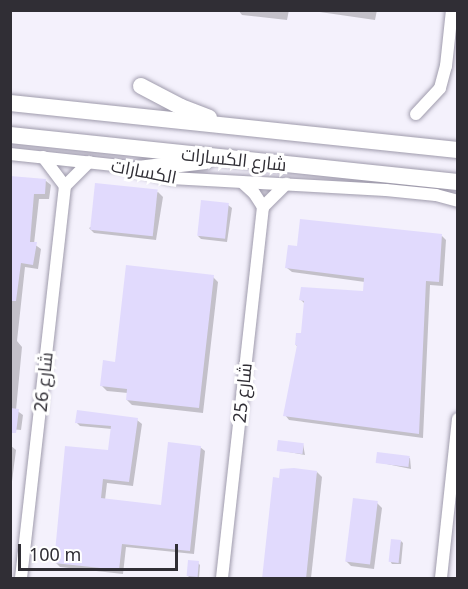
<!DOCTYPE html>
<meta charset="utf-8">
<style>
body{margin:0}
#map{position:relative;width:468px;height:589px;overflow:hidden;background:#f4f1fc;font-family:"Noto Sans",Cairo,sans-serif}
div>[style]{position:absolute}
[style*='--x']{left:calc(var(--x)*1px);top:calc(var(--y)*1px);width:calc(var(--w)*1px);rotate:calc(var(--a)*1deg)}
.shadow>*{inset:0;background:#0003}
.building>*{inset:0;background:#e1dafd;transform-origin:0 0}
.roads{filter:drop-shadow(0 0 2px #9f9bac) drop-shadow(0 0 2px #9f9bac)}
.minor>*{height:12px;margin:-6px;padding:0 6px;transform-origin:6px;border-radius:6px;background:#fff}
.tertiary>*{height:16px;margin:-8px;padding:0 8px;transform-origin:8px;border-radius:8px;background:#fff}
span{translate:-50% -50%;white-space:nowrap;text-align:center;line-height:1.15;-webkit-text-stroke:6px #fff;paint-order:stroke}
.street-label{font-size:18px;color:#302e35}
.frame{position:absolute;inset:0;border:12px solid #302e35;pointer-events:none}
.scale{position:absolute;left:18px;top:544px;width:160px;height:27px;box-sizing:border-box;border:3px solid #302e35;border-top:0;padding-left:8px;font-size:18px;line-height:21px;white-space:nowrap;color:#302e35;-webkit-text-stroke:4px #fff;paint-order:stroke}
</style>
<div id="map">
<div class="shadow">
<i style="clip-path:polygon(238px 10px,289px 10px,287px 20px,242px 15px)"></i>
<i style="clip-path:polygon(306px 10px,377px 10px,375px 20px)"></i>
<i style="clip-path:polygon(10px 177px,46px 181px,51px 185px,49px 199px,39px 199px,34px 244px,41px 249px,38px 269px,25px 267px,17px 341px,22px 347px,16px 410px,23px 415px,21px 430px,10px 429px)"></i>
<i style="clip-path:polygon(158px 192px,163px 197px,156px 240px,94px 233px,89px 228px)"></i>
<i style="clip-path:polygon(228px 205px,232px 208px,227px 242px,201px 239px,198px 236px)"></i>
<i style="clip-path:polygon(442px 236px,446px 240px,443px 286px,430px 285px,423px 438px,289px 420px,285px 415px,298px 347px,296px 345px,302px 335px,305px 304px,301px 300px,364px 293px,365px 282px,292px 272px,287px 268px)"></i>
<i style="clip-path:polygon(213px 277px,218px 282px,203px 413px,132px 405px,127px 400px,128px 393px,107px 391px,102px 386px,116px 363px)"></i>
<i style="clip-path:polygon(137px 420px,142px 424px,133px 486px,107px 483px,105px 500px,162px 507px,200px 447px,205px 451px,194px 554px,126px 547px,123px 574px,60px 567px,56px 563px,110px 452px,112px 429px,80px 426px,76px 422px)"></i>
<i style="clip-path:polygon(303px 444px,305px 455px,278px 450px)"></i>
<i style="clip-path:polygon(10px 445px,16px 450px,10px 497px)"></i>
<i style="clip-path:polygon(410px 458px,411px 469px,377px 462px)"></i>
<i style="clip-path:polygon(317px 472px,322px 477px,311px 578px,263px 578px)"></i>
<i style="clip-path:polygon(377px 503px,382px 508px,374px 569px,351px 566px,346px 561px)"></i>
<i style="clip-path:polygon(401px 541px,403px 543px,401px 564px,392px 564px,390px 561px)"></i>
<i style="clip-path:polygon(198px 563px,200px 565px,199px 578px,190px 578px,188px 576px)"></i>
</div>
<div class="building">
<i style="clip-path:polygon(10px 176px,46px 179px,45px 194px,34px 194px,30px 242px,37px 242px,33px 265px,21px 263px,16px 301px,10px 301px)"></i>
<i style="left:95px;top:183px;width:63px;height:47px;rotate:6deg"></i>
<i style="left:201px;top:200px;width:28px;height:36px;rotate:6deg"></i>
<i style="clip-path:polygon(300px 219px,442px 234px,439px 282px,426px 281px,419px 434px,283px 416px,297px 345px,295px 345px,296px 333px,301px 333px,304px 301px,299px 300px,301px 287px,363px 291px,364px 278px,285px 268px,288px 245px,297px 246px)"></i>
<i style="clip-path:polygon(126px 265px,214px 275px,199px 408px,126px 400px,127px 389px,100px 386px,103px 360px,115px 362px)"></i>
<i style="clip-path:polygon(10px 408px,19px 409px,16px 433px,10px 433px)"></i>
<i style="clip-path:polygon(77px 410px,138px 418px,129px 482px,103px 479px,101px 498px,161px 505px,168px 442px,201px 446px,190px 551px,122px 544px,119px 570px,54px 563px,65px 446px,108px 450px,111px 426px,75px 423px)"></i>
<i style="left:278px;top:440px;width:26px;height:11px;rotate:7deg"></i>
<i style="left:377px;top:452px;width:33px;height:11px;rotate:7deg"></i>
<i style="clip-path:polygon(294px 468px,317px 471px,306px 579px,262px 579px,273px 477px,279px 478px,280px 469px)"></i>
<i style="left:353px;top:498px;width:25px;height:64px;rotate:7deg"></i>
<i style="left:391px;top:539px;width:10px;height:23px;rotate:6deg"></i>
<i style="left:188px;top:560px;width:11px;height:16px;rotate:5deg"></i>
</div>
<div class="roads">
<div class="minor">
<i style="--x:416;--y:114;--w:35;--a:-47"></i>
<i style="--x:440;--y:88;--w:23;--a:-75"></i>
<i style="--x:446;--y:66;--w:56;--a:-83.9"></i>
<i style="--x:10;--y:154;--w:114;--a:6.1"></i>
<i style="--x:123;--y:166;--w:49;--a:14"></i>
<i style="--x:171;--y:178;--w:215;--a:3.2"></i>
<i style="--x:386;--y:190;--w:50;--a:5.7"></i>
<i style="--x:436;--y:195;--w:23;--a:15"></i>
<i style="--x:43;--y:157;--w:36;--a:53"></i>
<i style="--x:242;--y:182;--w:16;--a:43"></i>
<i style="--x:254;--y:193;--w:17;--a:57"></i>
<i style="--x:21;--y:578;--w:394;--a:-83.6"></i>
<i style="--x:65;--y:186;--w:34;--a:-45"></i>
<i style="--x:222;--y:578;--w:373;--a:-83.7"></i>
<i style="--x:263;--y:207;--w:33;--a:-45"></i>
<i style="--x:441;--y:578;--w:160;--a:-83.9"></i>
</div>
<div class="tertiary">
<i style="--x:141;--y:86;--w:45;--a:27.7"></i>
<i style="--x:181;--y:107;--w:30;--a:21"></i>
<i style="--x:10;--y:103;--w:450;--a:6"></i>
<i style="--x:10;--y:135;--w:450;--a:6"></i>
<i style="--x:138;--y:169;--w:68;--a:-6.7"></i>
</div>
</div>
<div class="street-label">
<span style="left:234px;top:159px;rotate:6deg">شارع الكسارات</span>
<span style="left:144px;top:171px;rotate:11deg">الكسارات</span>
<span style="left:43px;top:382px;rotate:-84deg">شارع 26</span>
<span style="left:242px;top:393px;rotate:-84deg">شارع 25</span>
</div>
<div class="frame"></div>
<div class="scale">100 m</div>
</div>
